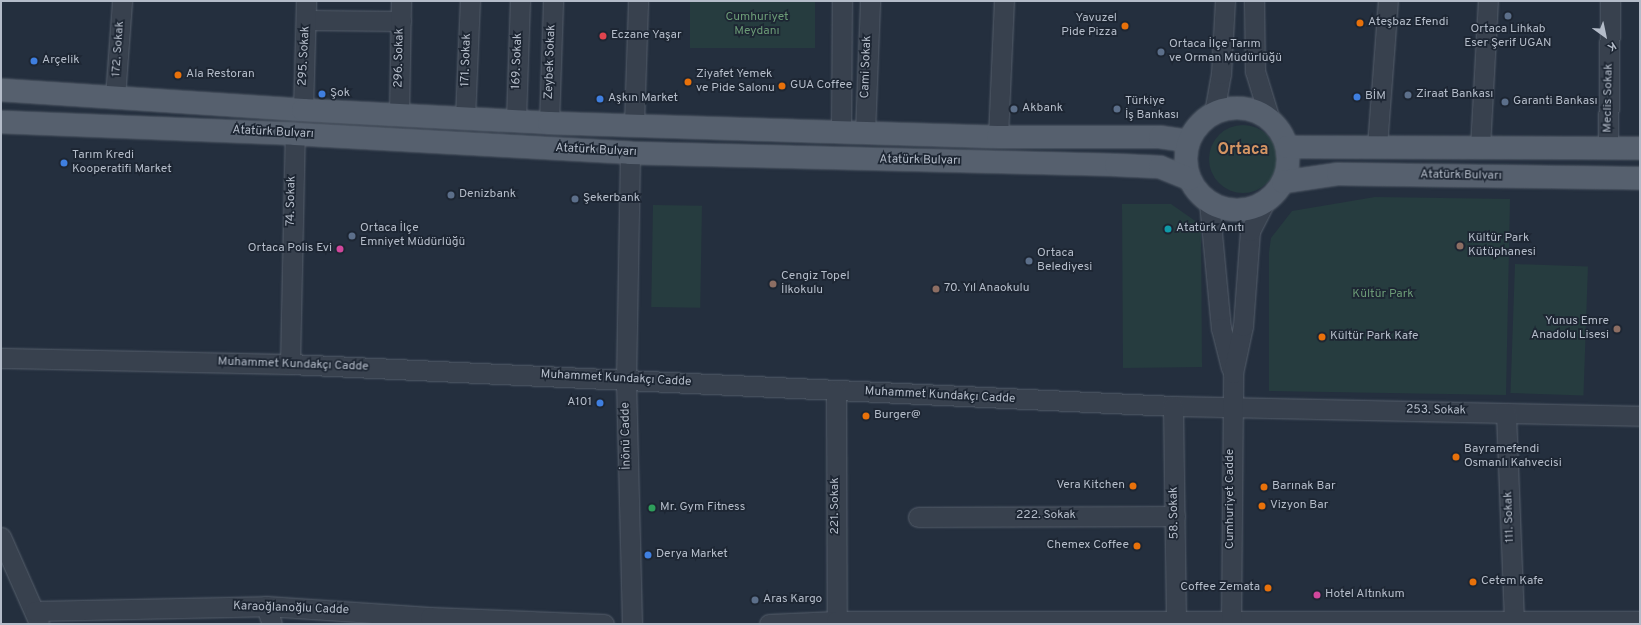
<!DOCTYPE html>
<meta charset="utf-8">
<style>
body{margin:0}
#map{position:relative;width:1641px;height:625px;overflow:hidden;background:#242f3e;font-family:Overpass,sans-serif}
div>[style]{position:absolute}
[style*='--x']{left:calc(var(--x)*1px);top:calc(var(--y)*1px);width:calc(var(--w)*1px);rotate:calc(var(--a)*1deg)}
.green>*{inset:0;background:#263c3f;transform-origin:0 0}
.round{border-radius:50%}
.roads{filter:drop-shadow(0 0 1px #565f6c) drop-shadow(0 0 1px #565f6c)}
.minor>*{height:19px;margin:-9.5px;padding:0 9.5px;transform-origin:9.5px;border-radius:9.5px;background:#38414e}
.major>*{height:22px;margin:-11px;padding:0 11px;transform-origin:11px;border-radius:11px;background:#56606e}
.major>.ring{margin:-11px;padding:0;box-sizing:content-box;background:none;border:22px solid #56606e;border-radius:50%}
.dots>*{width:11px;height:11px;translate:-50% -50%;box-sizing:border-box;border:2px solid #1d2633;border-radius:50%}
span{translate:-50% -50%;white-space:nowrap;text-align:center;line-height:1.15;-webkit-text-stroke:3.5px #1d2633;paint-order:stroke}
.park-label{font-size:12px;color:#6b9a76}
.poi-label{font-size:12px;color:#b4bcc9}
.right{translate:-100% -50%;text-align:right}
.left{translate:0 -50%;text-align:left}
.street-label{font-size:12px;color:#b4bcc9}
.district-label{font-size:16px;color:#d59563;font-weight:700}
.frame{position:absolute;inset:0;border:2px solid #b4bcc9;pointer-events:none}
.north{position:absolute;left:1585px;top:16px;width:40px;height:40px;-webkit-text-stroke:3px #1d2633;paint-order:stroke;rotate:147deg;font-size:11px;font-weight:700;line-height:16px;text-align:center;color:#b4bcc9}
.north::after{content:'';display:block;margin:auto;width:14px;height:18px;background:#b4bcc9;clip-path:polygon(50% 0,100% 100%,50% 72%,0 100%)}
</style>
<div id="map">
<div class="green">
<i style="left:690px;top:1px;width:125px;height:47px"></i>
<i class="round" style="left:1209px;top:125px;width:68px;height:68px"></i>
<i style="clip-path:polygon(1375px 197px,1510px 199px,1506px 395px,1269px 391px,1269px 252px,1271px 238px,1292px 211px)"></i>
<i style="clip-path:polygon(1122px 204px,1171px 204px,1201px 225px,1202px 367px,1123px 368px)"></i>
<i style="left:653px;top:205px;width:49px;height:102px;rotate:1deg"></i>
<i style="left:1515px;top:264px;width:73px;height:129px;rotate:2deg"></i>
</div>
<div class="roads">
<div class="minor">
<i style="--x:1254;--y:1;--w:70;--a:89.2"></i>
<i style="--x:1255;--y:71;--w:51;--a:73"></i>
<i style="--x:307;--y:20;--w:94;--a:0.6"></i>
<i style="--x:115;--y:97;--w:96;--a:-85.8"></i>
<i style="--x:303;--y:110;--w:109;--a:-88.4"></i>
<i style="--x:1214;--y:113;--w:40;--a:-80"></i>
<i style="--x:1221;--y:74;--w:73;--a:-86.9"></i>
<i style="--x:399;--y:115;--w:114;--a:-89"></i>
<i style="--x:465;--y:118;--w:117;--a:-87.6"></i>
<i style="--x:516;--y:120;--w:119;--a:-88.1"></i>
<i style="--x:549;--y:123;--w:122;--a:-88.1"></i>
<i style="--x:634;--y:124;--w:123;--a:-88.1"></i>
<i style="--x:841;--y:132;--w:131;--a:-89.6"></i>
<i style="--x:865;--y:133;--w:132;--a:-87.8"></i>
<i style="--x:998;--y:137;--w:136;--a:-87.5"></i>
<i style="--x:1377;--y:146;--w:145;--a:-85.7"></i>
<i style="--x:1480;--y:147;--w:146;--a:-86.9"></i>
<i style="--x:1608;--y:148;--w:147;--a:-89.2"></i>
<i style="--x:630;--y:153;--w:226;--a:91"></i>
<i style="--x:626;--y:379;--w:245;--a:88.6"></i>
<i style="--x:1209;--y:202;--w:127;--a:84.6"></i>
<i style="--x:1221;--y:328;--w:41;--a:76"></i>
<i style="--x:1;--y:358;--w:289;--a:1.2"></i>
<i style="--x:290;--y:364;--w:884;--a:2.72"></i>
<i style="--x:1173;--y:406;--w:467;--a:1.2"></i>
<i style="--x:290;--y:364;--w:230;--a:-88.8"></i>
<i style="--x:836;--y:391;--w:233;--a:89.8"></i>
<i style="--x:1173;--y:406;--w:214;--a:89.2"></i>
<i style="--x:1506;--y:413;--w:208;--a:87.8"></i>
<i style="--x:918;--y:517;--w:257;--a:-0.2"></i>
<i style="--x:1;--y:537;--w:94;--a:66.2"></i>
<i style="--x:266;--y:606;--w:19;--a:72"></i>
<i style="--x:35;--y:611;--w:231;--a:-1.2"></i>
<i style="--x:266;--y:606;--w:164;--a:3.8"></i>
<i style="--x:430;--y:617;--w:174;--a:2.3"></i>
<i style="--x:769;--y:624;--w:67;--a:-2.6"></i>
<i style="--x:836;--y:621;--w:804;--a:0"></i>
<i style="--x:1231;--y:624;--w:251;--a:-89.5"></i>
<i style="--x:1233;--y:373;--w:48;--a:-78"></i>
<i style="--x:1243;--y:326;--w:95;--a:-85.8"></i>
<i style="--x:1250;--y:231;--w:33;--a:-63"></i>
</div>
<div class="major">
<i style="--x:1;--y:90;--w:303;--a:3.8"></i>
<i style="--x:303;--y:110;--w:246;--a:3"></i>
<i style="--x:549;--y:123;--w:449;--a:1.8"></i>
<i style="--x:998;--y:137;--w:162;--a:0"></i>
<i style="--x:1160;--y:137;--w:29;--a:8"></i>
<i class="ring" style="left:1186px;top:108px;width:80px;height:80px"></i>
<i style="--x:1;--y:122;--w:294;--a:2.3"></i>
<i style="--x:295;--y:134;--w:336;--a:3.2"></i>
<i style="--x:630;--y:153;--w:486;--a:1.4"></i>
<i style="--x:1116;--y:165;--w:44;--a:2.6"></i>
<i style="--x:1160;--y:167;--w:32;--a:22"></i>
<i style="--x:1287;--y:147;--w:353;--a:0.2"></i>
<i style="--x:1283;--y:182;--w:56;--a:-8.3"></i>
<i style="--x:1338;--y:174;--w:302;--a:0.8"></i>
</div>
</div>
<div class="dots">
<i style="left:1508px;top:16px;background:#5c6f8a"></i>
<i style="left:1360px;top:23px;background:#e8710a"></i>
<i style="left:1125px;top:26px;background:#e8710a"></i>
<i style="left:603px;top:36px;background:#e0444e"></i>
<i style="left:1161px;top:52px;background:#5c6f8a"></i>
<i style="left:34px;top:61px;background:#3f7fe0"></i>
<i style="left:178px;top:75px;background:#e8710a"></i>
<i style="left:688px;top:82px;background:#e8710a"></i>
<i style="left:782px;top:86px;background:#e8710a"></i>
<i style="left:322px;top:94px;background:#3f7fe0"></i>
<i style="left:1408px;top:95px;background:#5c6f8a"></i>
<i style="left:1357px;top:97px;background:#3f7fe0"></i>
<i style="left:600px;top:99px;background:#3f7fe0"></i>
<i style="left:1505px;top:102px;background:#5c6f8a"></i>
<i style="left:1014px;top:109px;background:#5c6f8a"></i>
<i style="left:1117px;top:109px;background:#5c6f8a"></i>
<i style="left:64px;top:163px;background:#3f7fe0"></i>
<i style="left:451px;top:195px;background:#5c6f8a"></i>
<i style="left:575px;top:199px;background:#5c6f8a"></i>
<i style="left:1168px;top:229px;background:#0f9aa8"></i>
<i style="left:352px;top:236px;background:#5c6f8a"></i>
<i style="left:1460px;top:246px;background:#8d6e63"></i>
<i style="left:340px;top:249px;background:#d1479c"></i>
<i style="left:1029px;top:261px;background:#5c6f8a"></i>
<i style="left:773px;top:284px;background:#8d6e63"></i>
<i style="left:936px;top:289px;background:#8d6e63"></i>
<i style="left:1617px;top:329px;background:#8d6e63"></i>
<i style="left:1322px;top:337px;background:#e8710a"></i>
<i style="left:600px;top:403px;background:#3f7fe0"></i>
<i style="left:866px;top:416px;background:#e8710a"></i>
<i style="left:1456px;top:457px;background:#e8710a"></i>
<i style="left:1133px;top:486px;background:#e8710a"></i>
<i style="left:1264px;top:487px;background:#e8710a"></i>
<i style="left:1262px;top:506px;background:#e8710a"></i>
<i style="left:652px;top:508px;background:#2e9e5b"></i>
<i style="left:1137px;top:546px;background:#e8710a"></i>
<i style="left:648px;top:555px;background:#3f7fe0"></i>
<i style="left:1473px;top:582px;background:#e8710a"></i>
<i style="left:1268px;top:588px;background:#e8710a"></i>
<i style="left:1317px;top:595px;background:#d1479c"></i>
<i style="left:755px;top:600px;background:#5c6f8a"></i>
</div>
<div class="park-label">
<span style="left:757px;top:25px">Cumhuriyet<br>Meydanı</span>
<span style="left:1383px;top:295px">Kültür Park</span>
</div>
<div class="poi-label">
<span class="right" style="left:1117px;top:26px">Yavuzel<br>Pide Pizza</span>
<span class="left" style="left:1368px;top:23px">Ateşbaz Efendi</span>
<span style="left:1508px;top:37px">Ortaca Lihkab<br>Eser Şerif UGAN</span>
<span class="left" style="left:611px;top:36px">Eczane Yaşar</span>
<span class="left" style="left:1169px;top:52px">Ortaca İlçe Tarım<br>ve Orman Müdürlüğü</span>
<span class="left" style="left:42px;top:61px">Arçelik</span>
<span class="left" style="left:186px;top:75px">Ala Restoran</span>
<span class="left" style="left:696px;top:82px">Ziyafet Yemek<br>ve Pide Salonu</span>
<span class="left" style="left:790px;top:86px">GUA Coffee</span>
<span class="left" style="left:330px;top:94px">Şok</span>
<span class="left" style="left:1416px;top:95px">Ziraat Bankası</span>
<span class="left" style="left:1365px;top:97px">BİM</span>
<span class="left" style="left:608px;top:99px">Aşkın Market</span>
<span class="left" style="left:1125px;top:109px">Türkiye<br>İş Bankası</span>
<span class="left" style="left:1513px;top:102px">Garanti Bankası</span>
<span class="left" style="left:1022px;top:109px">Akbank</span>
<span class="left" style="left:72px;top:163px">Tarım Kredi<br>Kooperatifi Market</span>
<span class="left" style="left:459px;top:195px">Denizbank</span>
<span class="left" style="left:583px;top:199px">Şekerbank</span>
<span class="left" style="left:360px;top:236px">Ortaca İlçe<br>Emniyet Müdürlüğü</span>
<span class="left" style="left:1176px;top:229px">Atatürk Anıtı</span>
<span class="left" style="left:1468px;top:246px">Kültür Park<br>Kütüphanesi</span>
<span class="right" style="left:332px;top:249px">Ortaca Polis Evi</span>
<span class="left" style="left:1037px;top:261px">Ortaca<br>Belediyesi</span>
<span class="left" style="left:781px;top:284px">Cengiz Topel<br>İlkokulu</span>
<span class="left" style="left:944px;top:289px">70. Yıl Anaokulu</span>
<span class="right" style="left:1609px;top:329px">Yunus Emre<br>Anadolu Lisesi</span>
<span class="left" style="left:1330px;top:337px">Kültür Park Kafe</span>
<span class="right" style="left:592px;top:403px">A101</span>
<span class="left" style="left:874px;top:416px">Burger@</span>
<span class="left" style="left:1464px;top:457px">Bayramefendi<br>Osmanlı Kahvecisi</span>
<span class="right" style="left:1125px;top:486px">Vera Kitchen</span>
<span class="left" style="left:1272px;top:487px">Barınak Bar</span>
<span class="left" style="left:1270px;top:506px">Vizyon Bar</span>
<span class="left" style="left:660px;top:508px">Mr. Gym Fitness</span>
<span class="right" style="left:1129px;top:546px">Chemex Coffee</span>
<span class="left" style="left:656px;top:555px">Derya Market</span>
<span class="left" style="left:1481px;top:582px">Cetem Kafe</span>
<span class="right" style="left:1260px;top:588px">Coffee Zemata</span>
<span class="left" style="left:1325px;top:595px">Hotel Altınkum</span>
<span class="left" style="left:763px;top:600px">Aras Kargo</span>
</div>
<div class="street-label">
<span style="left:119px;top:49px;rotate:-86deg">172. Sokak</span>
<span style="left:305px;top:56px;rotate:-87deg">295. Sokak</span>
<span style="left:400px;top:58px;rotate:-89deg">296. Sokak</span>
<span style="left:467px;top:60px;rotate:-88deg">171. Sokak</span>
<span style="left:518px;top:61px;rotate:-88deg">169. Sokak</span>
<span style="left:551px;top:62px;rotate:-88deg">Zeybek Sokak</span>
<span style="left:867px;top:67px;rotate:-88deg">Cami Sokak</span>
<span style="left:1609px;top:98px;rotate:-89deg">Meclis Sokak</span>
<span style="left:273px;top:133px;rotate:3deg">Atatürk Bulvarı</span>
<span style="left:596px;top:151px;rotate:3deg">Atatürk Bulvarı</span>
<span style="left:920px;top:161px;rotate:1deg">Atatürk Bulvarı</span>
<span style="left:1461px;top:176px;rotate:1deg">Atatürk Bulvarı</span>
<span style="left:292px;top:201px;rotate:-89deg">74. Sokak</span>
<span style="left:293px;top:365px;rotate:2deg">Muhammet Kundakçı Cadde</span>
<span style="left:616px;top:379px;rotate:3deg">Muhammet Kundakçı Cadde</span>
<span style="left:940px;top:396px;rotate:3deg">Muhammet Kundakçı Cadde</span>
<span style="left:1436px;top:411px;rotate:1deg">253. Sokak</span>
<span style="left:627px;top:436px;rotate:-91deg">İnönü Cadde</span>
<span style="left:1231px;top:499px;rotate:-90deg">Cumhuriyet Cadde</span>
<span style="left:836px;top:506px;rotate:-90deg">221. Sokak</span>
<span style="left:1175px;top:513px;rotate:-91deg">58. Sokak</span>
<span style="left:1046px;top:516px">222. Sokak</span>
<span style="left:1510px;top:517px;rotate:-92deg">111. Sokak</span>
<span style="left:291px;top:609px;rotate:2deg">Karaoğlanoğlu Cadde</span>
</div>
<div class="district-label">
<span style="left:1243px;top:150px">Ortaca</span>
</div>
<div class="frame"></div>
<div class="north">K</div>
</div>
